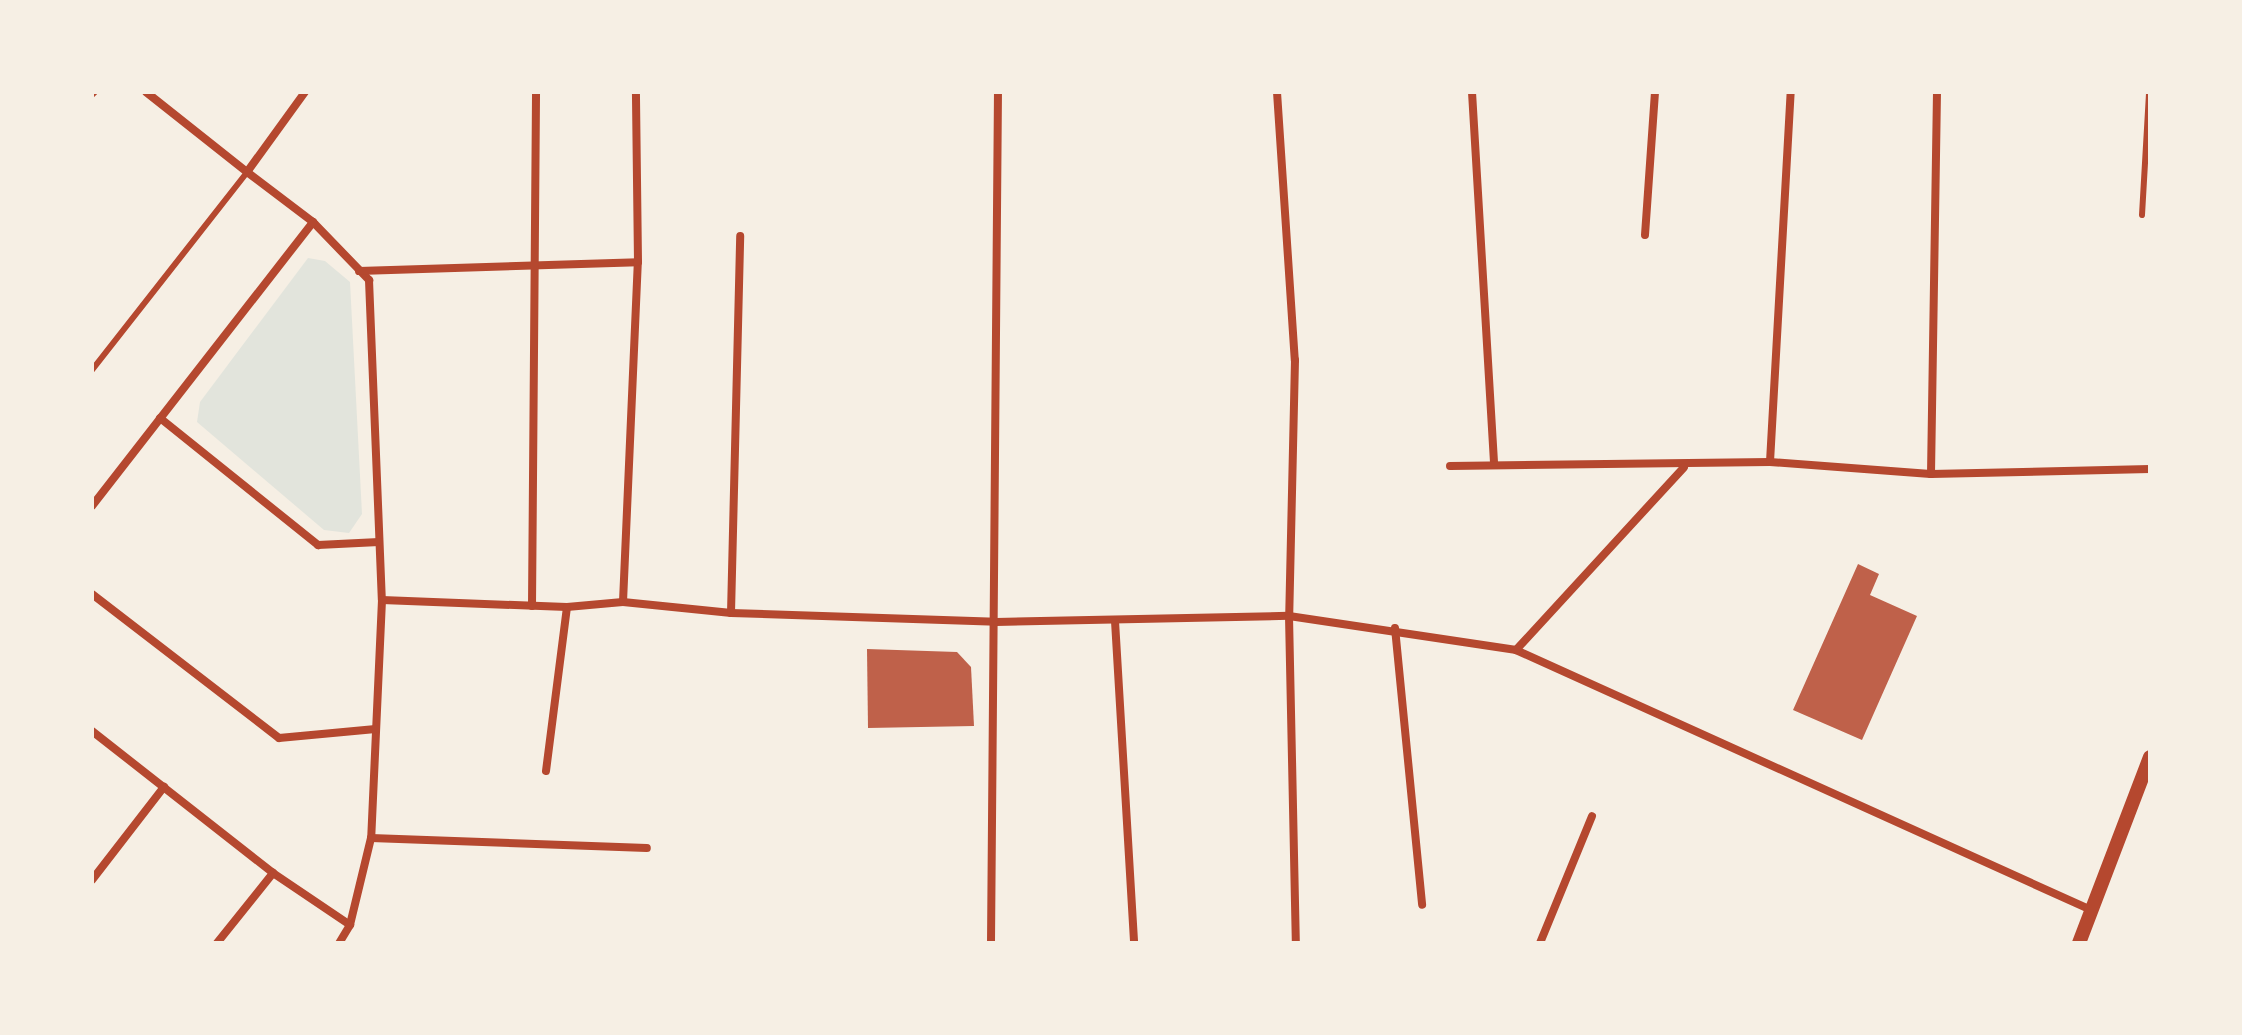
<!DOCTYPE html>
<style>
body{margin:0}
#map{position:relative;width:2242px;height:1035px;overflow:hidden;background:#f6efe4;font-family:"Exo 2",sans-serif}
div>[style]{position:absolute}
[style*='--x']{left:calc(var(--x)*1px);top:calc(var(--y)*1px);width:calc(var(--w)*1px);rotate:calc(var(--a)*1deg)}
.green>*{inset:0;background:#e2e4dc}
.building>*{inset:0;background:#bf614a}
.service>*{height:6px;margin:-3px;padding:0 3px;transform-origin:3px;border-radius:3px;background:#b5482f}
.minor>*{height:8px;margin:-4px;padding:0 4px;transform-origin:4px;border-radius:4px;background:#b5482f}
.tertiary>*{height:14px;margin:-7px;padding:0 7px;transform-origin:7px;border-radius:7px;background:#b5482f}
span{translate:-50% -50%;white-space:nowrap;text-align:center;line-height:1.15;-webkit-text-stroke:6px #f6efe4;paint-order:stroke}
.frame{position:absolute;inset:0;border:94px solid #f6efe4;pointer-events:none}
</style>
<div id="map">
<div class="green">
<i style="clip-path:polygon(308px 258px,325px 261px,350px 282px,362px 514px,349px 533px,324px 530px,197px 422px,200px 402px)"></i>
</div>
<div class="building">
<i style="clip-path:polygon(1858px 564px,1879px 574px,1870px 595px,1917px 616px,1862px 740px,1793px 710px)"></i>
<i style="clip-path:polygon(867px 649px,957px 652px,971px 667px,974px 726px,868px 728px)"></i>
</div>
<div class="service">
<i style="--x:92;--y:95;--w:4;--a:-45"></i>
<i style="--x:2142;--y:215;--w:123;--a:-86.7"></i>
<i style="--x:92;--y:370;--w:251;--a:-51.9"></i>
</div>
<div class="minor">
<i style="--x:146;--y:92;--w:129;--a:38.4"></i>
<i style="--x:305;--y:92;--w:99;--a:125.9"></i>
<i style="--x:247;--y:172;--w:83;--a:37.1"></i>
<i style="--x:313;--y:222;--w:81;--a:46"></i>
<i style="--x:369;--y:280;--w:320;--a:87.7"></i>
<i style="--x:382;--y:600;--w:238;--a:92.6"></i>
<i style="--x:371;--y:838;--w:89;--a:103.6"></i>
<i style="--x:350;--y:925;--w:21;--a:121"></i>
<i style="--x:1277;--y:92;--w:269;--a:86.2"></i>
<i style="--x:1295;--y:360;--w:256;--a:91.3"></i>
<i style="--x:1289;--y:616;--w:327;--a:88.8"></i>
<i style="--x:1472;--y:92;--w:372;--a:86.6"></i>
<i style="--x:1645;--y:235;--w:143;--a:-86"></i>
<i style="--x:359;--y:271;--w:279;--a:-1.8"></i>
<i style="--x:160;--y:418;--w:203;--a:38.8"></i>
<i style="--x:318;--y:545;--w:61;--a:-2.8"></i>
<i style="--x:1770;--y:462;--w:371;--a:-86.8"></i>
<i style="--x:1450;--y:466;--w:320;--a:-0.7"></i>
<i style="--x:1770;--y:462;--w:161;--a:4.3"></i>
<i style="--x:1931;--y:474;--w:219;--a:-1.3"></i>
<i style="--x:1931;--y:474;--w:382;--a:-89.1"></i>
<i style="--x:92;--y:506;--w:360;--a:-52.1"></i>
<i style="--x:92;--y:594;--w:236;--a:37.6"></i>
<i style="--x:279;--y:738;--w:97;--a:-5.3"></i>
<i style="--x:382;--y:600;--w:185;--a:2.2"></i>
<i style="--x:567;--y:607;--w:56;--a:-5.1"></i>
<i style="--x:623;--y:602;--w:109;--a:5.8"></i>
<i style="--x:731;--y:613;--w:265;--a:1.9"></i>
<i style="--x:996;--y:622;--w:293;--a:-1.2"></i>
<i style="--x:1289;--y:616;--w:230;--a:8.5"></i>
<i style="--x:1516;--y:650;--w:631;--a:24.33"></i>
<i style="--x:623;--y:602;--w:340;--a:-87.5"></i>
<i style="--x:638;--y:262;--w:170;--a:-90.7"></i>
<i style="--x:532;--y:606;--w:514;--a:-89.55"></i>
<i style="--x:731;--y:613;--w:377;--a:-88.6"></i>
<i style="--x:1115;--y:621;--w:323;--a:86.6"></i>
<i style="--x:1395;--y:628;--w:278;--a:84.4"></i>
<i style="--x:1516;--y:650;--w:248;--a:-47.4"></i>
<i style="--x:92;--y:731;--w:230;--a:38.1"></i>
<i style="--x:273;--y:873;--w:93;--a:34"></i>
<i style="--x:546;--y:771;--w:165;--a:-82.7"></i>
<i style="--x:371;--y:838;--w:276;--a:2.1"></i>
<i style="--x:92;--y:880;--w:118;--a:-52.3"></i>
<i style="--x:217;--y:943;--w:90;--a:-51.3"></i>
<i style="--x:991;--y:943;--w:851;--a:-89.53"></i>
<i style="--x:1540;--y:943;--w:137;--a:-67.7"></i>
</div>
<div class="tertiary">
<i style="--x:2079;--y:943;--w:199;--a:-69.1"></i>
</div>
<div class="frame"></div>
</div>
